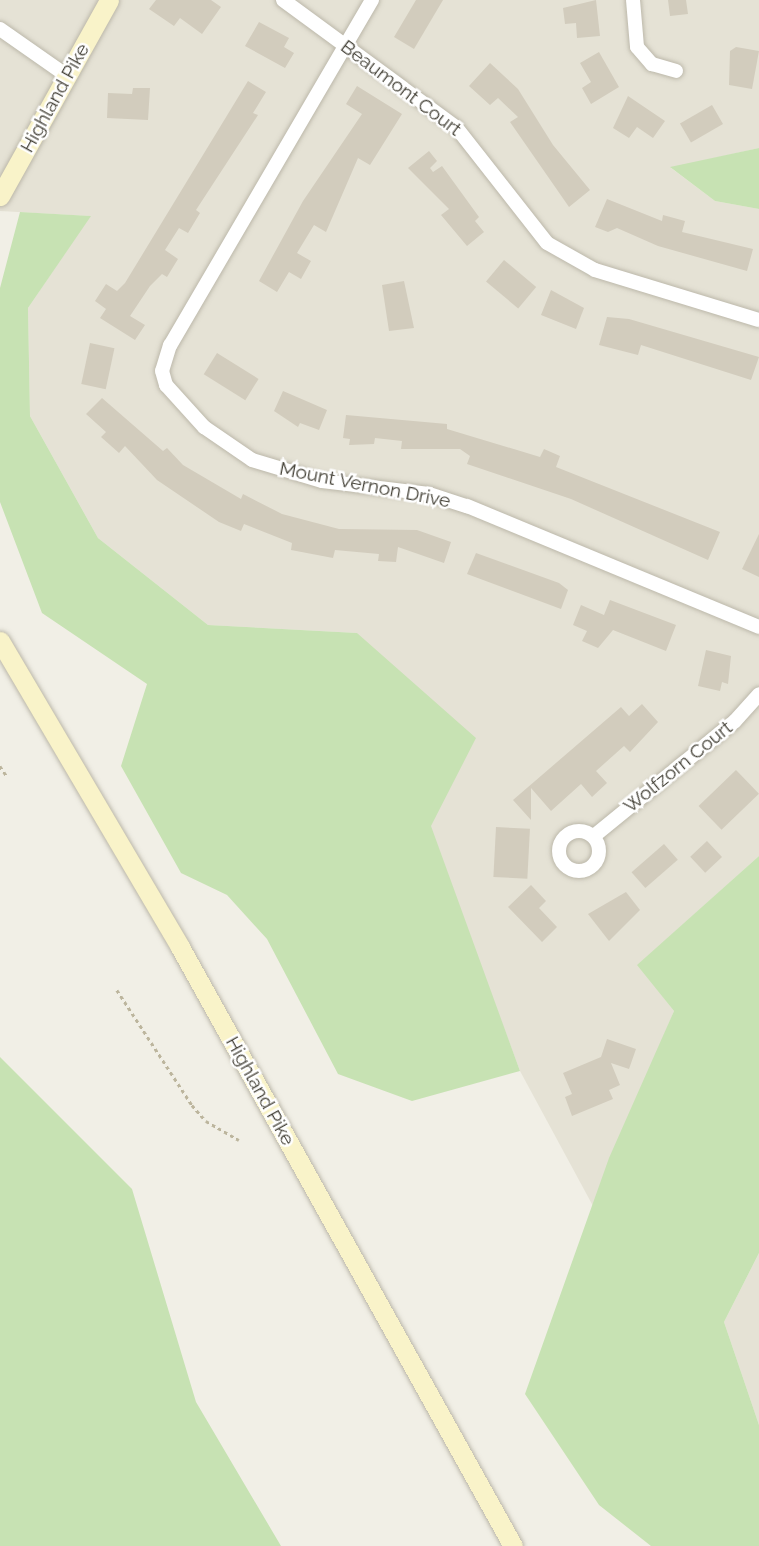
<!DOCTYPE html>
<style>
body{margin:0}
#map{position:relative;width:759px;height:1546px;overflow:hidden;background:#f1efe6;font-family:Raleway,sans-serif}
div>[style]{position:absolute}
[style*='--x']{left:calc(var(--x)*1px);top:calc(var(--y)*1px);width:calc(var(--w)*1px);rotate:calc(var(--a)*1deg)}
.residential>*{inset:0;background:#e5e2d5}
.green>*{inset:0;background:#c7e2b3}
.building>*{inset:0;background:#d2ccbd;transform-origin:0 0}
.path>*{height:2.5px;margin-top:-1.25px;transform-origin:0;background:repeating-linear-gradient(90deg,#bcb59d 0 3.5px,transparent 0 7px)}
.roads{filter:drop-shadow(0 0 2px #bcb8aa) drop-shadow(0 0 2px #bcb8aa)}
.street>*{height:14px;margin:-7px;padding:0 7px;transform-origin:7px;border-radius:7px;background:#fff}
.street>.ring{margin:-7px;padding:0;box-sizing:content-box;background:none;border:14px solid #fff;border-radius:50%}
.secondary>*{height:19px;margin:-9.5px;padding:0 9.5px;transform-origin:9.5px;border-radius:9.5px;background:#f9f3c9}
span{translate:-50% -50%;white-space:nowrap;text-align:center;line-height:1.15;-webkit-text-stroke:5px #fff;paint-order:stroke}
.street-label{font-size:19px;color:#434036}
</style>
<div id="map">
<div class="residential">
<i style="clip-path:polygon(0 0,759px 0,759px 148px,671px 168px,715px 201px,759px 209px,759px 856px,638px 965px,674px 1011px,593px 1206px,520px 1071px,357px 633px,208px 625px,98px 538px,30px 416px,28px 308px,90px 216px,0 211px)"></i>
<i style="clip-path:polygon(759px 1253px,759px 1425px,724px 1322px)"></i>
</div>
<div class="green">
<i style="clip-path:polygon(759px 148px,759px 209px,715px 201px,670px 167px)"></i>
<i style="clip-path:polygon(20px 212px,91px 216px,28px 308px,30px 416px,98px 538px,208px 625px,357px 633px,476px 738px,431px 826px,520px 1071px,412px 1101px,338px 1074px,267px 939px,227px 895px,181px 873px,121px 766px,147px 684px,42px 613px,0 502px,0 288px)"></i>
<i style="clip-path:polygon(759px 856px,759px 1253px,724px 1322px,759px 1425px,759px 1546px,651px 1546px,599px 1505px,525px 1394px,609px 1158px,674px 1011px,637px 965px)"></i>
<i style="clip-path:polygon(0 1057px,132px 1189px,196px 1402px,281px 1546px,0 1546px)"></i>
</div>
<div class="building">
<i style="clip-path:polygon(156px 0,211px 0,221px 7px,202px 34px,180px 18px,174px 26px,149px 9px)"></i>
<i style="clip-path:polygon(416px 0,443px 0,414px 49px,394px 37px)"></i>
<i style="clip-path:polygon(596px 0,600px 36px,577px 38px,576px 23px,565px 24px,563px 8px)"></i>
<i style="clip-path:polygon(668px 0,686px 0,688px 14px,670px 16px)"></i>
<i style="clip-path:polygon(259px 22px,289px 38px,284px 47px,294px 53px,285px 68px,245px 46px)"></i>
<i style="clip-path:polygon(736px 47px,759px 51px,752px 89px,729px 85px,730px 51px)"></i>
<i style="clip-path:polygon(599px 52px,619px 87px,591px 104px,582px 88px,591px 82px,580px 63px)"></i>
<i style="clip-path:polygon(490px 63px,518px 89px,553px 145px,590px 190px,569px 207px,510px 122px,518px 117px,498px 98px,490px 105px,469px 86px)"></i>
<i style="clip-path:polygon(248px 81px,266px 92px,253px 113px,258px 115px,196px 210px,200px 213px,188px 233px,179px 228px,165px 250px,178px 259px,167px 277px,162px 274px,150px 286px,130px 316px,145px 325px,135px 340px,100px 318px,106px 309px,95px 301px,106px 284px,117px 291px,125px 283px)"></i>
<i style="clip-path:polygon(357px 86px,402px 114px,370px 165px,358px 158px,326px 232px,314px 225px,297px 253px,311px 261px,301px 279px,289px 272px,277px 292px,259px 281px,303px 201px,362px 114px,346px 104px)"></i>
<i style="clip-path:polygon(133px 88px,150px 88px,148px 120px,107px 118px,108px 93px,132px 94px)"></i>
<i style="clip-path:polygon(628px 96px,665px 121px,653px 138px,637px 127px,629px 138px,613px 128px)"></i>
<i style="left:712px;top:105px;width:22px;height:37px;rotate:60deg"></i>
<i style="clip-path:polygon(429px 151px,437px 161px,430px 168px,433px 172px,442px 166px,479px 217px,475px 221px,484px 232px,467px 246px,441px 215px,449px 209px,408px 168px)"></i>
<i style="clip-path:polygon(607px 199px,662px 221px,663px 215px,685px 221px,682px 232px,753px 249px,747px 271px,658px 246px,617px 228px,608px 232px,595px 227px)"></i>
<i style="left:504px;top:260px;width:42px;height:28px;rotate:40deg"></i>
<i style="clip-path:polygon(404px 281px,414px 328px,389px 331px,382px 285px)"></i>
<i style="clip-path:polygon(551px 290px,584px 308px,576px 329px,541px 315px)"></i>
<i style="clip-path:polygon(607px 317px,629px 319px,759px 357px,751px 380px,641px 345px,638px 355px,599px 345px)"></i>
<i style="left:90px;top:343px;width:25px;height:42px;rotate:12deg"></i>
<i style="left:217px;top:353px;width:49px;height:25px;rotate:32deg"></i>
<i style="clip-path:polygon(283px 391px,327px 410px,319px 430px,300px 423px,298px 427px,274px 411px)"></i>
<i style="clip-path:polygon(102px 398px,163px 451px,167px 448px,183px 465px,241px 499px,243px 494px,282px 514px,339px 529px,417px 530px,451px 542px,444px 563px,398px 547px,396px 562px,378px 561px,379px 554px,335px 550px,333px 558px,291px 550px,292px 543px,244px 524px,241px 531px,219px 522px,157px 480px,125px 446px,119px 453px,101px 437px,106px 432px,86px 414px)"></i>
<i style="clip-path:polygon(346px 415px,447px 424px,447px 429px,540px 457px,544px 449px,560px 456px,556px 467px,720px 532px,708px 560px,571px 499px,467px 464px,470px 456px,460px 449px,401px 449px,402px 441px,375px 438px,374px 444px,349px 445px,350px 439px,343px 438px)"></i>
<i style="clip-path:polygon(759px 534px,759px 577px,742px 569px)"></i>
<i style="clip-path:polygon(476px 553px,559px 583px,568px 590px,561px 609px,467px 574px)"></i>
<i style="clip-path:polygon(610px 600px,676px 625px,666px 651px,613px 630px,598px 648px,582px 641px,587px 631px,573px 625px,581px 605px,604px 615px)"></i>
<i style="clip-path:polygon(706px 650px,731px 656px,728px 684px,722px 682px,720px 691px,698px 686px)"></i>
<i style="clip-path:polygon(642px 704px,658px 722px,630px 752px,624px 746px,596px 771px,607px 783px,592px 797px,581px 784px,551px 811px,531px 788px,531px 820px,513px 800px,621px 707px,629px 716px)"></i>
<i style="left:736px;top:770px;width:33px;height:52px;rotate:46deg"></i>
<i style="left:496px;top:827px;width:34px;height:50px;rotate:3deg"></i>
<i style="left:707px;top:841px;width:22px;height:23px;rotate:47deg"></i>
<i style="left:664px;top:844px;width:21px;height:43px;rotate:49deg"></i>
<i style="clip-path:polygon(531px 885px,546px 901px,539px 908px,557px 927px,542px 942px,508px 907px)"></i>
<i style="clip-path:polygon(626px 892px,640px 910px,609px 941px,588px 914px)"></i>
<i style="clip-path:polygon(607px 1039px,636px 1049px,629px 1069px,611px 1063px,620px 1085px,609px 1090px,613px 1099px,572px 1116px,565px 1097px,572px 1094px,563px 1073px,601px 1057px)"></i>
</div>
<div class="path">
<i style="--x:0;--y:766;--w:11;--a:56"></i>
<i style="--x:117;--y:990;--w:137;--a:56.9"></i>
<i style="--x:192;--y:1105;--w:21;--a:49"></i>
<i style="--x:206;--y:1121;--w:38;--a:30"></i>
</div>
<div class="roads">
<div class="street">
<i style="--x:283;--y:0;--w:215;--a:36.3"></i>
<i style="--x:456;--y:127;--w:147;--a:51.9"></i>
<i style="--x:547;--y:243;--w:55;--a:29.4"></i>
<i style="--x:595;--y:270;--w:171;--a:17"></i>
<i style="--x:372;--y:0;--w:400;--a:120.3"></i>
<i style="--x:170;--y:345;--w:27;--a:107"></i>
<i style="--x:162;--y:371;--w:15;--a:74"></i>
<i style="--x:166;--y:385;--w:57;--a:47.9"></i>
<i style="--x:204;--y:427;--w:58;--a:34.5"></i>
<i style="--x:252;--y:460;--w:73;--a:16.7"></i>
<i style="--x:322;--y:481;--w:108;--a:6.9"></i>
<i style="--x:429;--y:494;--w:40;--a:18"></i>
<i style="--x:467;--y:506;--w:316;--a:22.5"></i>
<i style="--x:633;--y:0;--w:47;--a:85.1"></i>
<i style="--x:637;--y:47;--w:23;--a:49"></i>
<i style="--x:652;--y:64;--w:25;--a:16"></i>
<i style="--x:0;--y:29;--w:82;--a:35"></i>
<i class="ring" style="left:559px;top:831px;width:26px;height:26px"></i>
<i style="--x:594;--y:836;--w:182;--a:-39.2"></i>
<i style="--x:735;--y:721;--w:36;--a:-48"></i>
</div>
<div class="secondary">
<i style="--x:0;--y:196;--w:224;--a:-60.9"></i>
<i style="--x:0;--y:641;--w:355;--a:59.5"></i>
<i style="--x:180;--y:947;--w:685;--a:60.93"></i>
</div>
</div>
<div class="street-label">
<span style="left:401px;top:88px;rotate:37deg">Beaumont Court</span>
<span style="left:55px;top:98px;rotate:-61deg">Highland Pike</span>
<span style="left:365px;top:485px;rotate:11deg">Mount Vernon Drive</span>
<span style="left:678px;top:767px;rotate:-39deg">Wolfzorn Court</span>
<span style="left:260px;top:1091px;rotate:61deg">Highland Pike</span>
</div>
</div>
